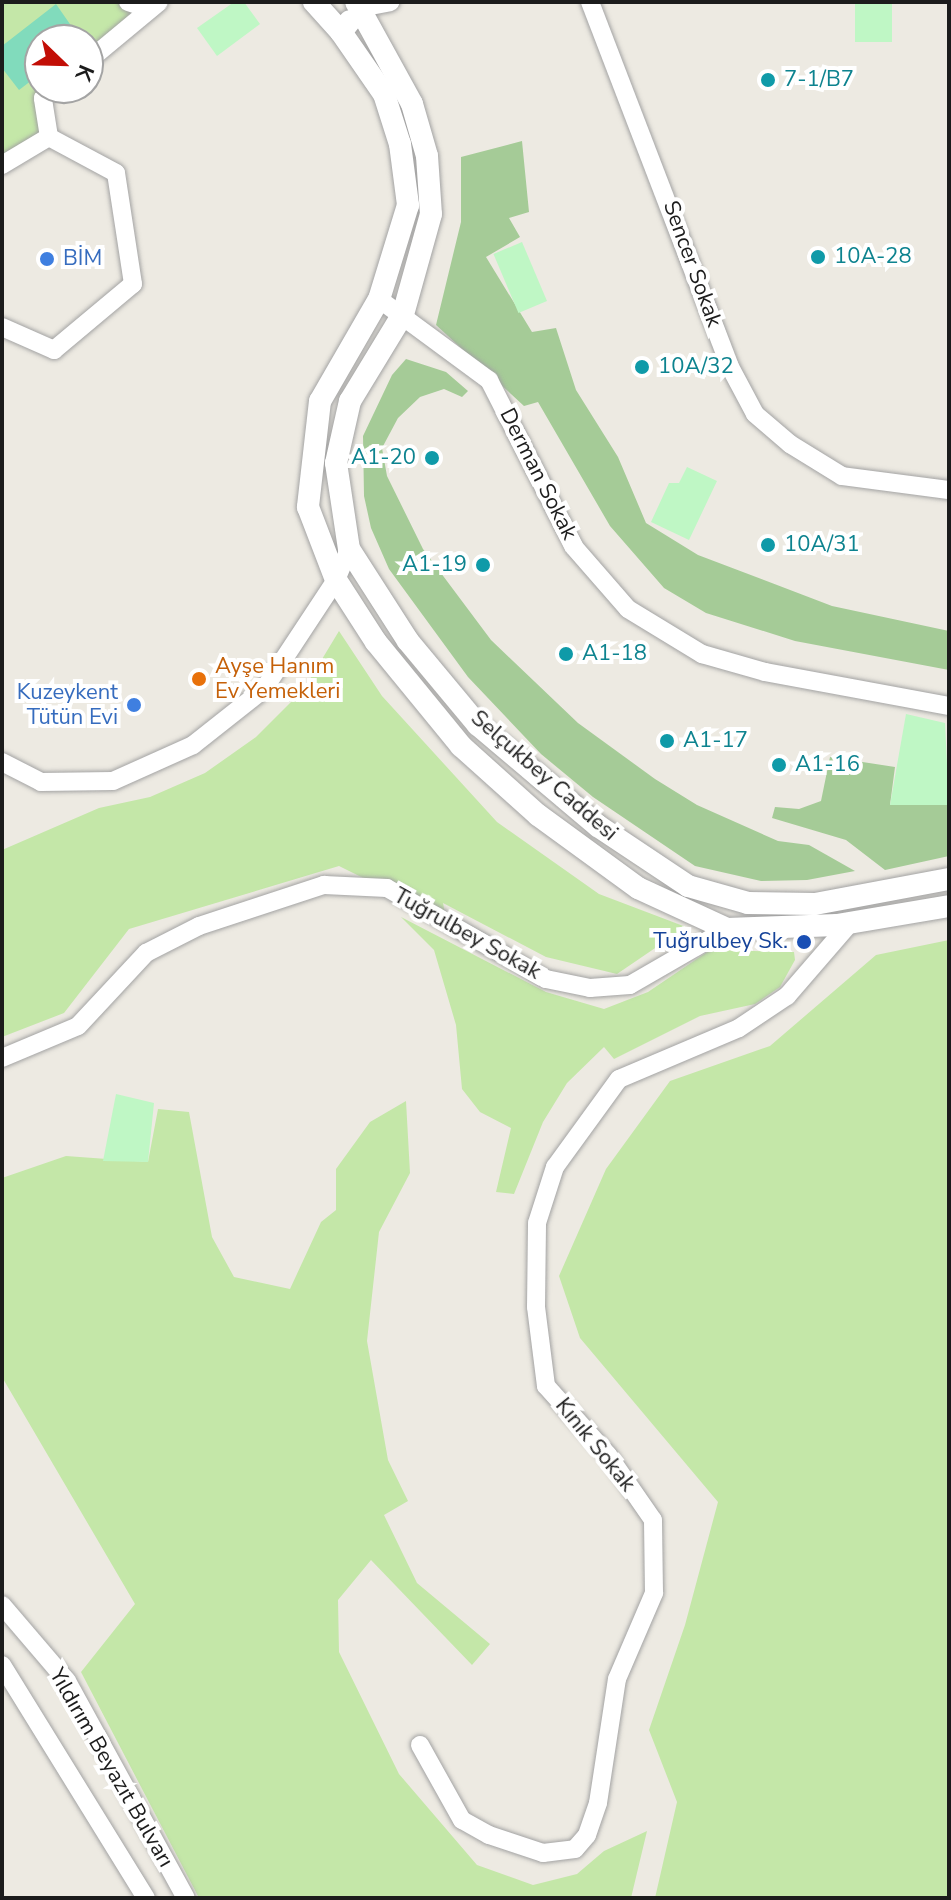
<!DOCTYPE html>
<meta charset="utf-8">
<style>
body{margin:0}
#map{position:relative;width:951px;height:1900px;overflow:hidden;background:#edeae2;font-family:"Nunito Sans",sans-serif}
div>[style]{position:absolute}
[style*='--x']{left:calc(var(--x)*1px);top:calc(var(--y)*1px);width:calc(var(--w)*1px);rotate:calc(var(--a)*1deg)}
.grass>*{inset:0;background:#c4e7a8}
.forest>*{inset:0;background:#a5cb97}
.park>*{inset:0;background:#bff7c5;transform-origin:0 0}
.pitch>*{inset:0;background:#81dbbc}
.roads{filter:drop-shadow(0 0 2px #a3a3a3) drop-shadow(0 0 2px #a3a3a3)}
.minor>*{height:18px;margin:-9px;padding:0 9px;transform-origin:9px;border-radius:9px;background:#fff}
.tertiary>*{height:22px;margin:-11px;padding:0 11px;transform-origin:11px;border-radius:11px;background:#fff}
.dots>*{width:22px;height:22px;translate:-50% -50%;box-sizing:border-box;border:4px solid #fff;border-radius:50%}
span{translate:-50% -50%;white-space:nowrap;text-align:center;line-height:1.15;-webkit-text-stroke:8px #fff;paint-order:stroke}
.culture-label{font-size:22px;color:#0d838f}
.left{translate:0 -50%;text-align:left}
.right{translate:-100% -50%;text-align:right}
.shop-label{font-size:22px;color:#366cbe}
.street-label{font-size:22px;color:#1c1c1c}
.food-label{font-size:22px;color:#c56008}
.transit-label{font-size:22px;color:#164399}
.frame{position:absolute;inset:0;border:4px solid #1c1c1c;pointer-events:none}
.north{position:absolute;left:24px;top:24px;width:80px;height:80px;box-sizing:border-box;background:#fff;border:2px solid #a4a4a4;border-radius:50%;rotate:113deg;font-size:22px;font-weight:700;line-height:32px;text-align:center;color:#1c1c1c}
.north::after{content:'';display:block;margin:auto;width:28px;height:36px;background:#c20e06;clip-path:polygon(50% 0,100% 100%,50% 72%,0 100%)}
</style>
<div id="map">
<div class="grass">
<i style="clip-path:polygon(2px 2px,128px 2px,150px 9px,88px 61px,88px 40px,40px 40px,40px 88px,55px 88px,43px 98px,49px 137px,2px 165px)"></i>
<i style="clip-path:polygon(339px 631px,382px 696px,497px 822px,599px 894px,686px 927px,617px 974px,546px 957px,443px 903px,446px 919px,339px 866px,129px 929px,64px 1013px,2px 1037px,2px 850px,99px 808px,150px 797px,205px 773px,256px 737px,304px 689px)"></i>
<i style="clip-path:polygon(401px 917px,546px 992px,604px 1009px,648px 992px,710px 950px,794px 952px,795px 960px,780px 987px,755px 1004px,700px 1016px,614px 1059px,604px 1047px,567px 1083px,543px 1122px,514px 1194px,496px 1192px,511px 1128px,480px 1112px,462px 1089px,456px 1025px,434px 950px)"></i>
<i style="clip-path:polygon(949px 940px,949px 1898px,655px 1898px,677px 1802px,649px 1730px,685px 1625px,718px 1502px,580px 1338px,559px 1276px,606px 1169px,670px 1081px,770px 1046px,876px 955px)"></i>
<i style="clip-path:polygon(406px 1101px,410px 1173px,379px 1232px,367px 1341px,388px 1460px,408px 1501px,384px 1515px,417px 1583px,490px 1644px,472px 1665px,371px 1560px,338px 1600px,339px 1652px,399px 1774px,477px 1865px,533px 1885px,577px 1874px,604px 1851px,647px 1831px,631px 1898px,199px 1898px,81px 1672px,135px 1604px,2px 1377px,2px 1178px,66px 1156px,148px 1162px,158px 1109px,189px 1112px,212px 1237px,234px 1277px,290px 1289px,321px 1222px,336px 1210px,336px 1169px,370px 1122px)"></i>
</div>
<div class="forest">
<i style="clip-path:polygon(522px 141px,529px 212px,509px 218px,520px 237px,486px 257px,532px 332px,556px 328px,576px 390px,618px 457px,646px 523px,698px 555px,832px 606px,949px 631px,949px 670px,795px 641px,706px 613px,664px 588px,610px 526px,538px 402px,524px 406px,436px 325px,461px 222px,461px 157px)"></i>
<i style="clip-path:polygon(406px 359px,446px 372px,468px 391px,462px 397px,444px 389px,420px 397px,398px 418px,382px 448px,387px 476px,423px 549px,491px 640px,578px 723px,655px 779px,697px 805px,778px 841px,809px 845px,855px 871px,807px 880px,761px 881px,695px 866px,593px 797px,541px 754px,468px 677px,389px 569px,371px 528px,364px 496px,363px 436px,392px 375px)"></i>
<i style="clip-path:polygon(830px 757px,895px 767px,890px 805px,949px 805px,949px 856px,885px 870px,846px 840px,772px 818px,775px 807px,799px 809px,821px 801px)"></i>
</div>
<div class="park">
<i style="clip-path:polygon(234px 2px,244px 2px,260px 24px,217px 56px,197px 28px)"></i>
<i style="left:855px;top:2px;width:37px;height:40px"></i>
<i style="left:522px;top:242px;width:64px;height:31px;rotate:67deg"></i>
<i style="clip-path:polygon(687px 467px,717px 481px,689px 540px,651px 522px,669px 483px,679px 483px)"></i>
<i style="clip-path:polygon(906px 714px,945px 723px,949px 805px,890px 805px)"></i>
<i style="clip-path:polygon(116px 1094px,154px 1103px,148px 1162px,103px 1161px)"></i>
</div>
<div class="pitch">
<i style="clip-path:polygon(56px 4px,81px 40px,40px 40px,40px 74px,19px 90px,2px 68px,2px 46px)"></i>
</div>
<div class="roads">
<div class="minor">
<i style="--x:128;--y:2;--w:23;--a:18"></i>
<i style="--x:590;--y:2;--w:389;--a:69"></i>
<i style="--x:729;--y:365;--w:55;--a:62"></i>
<i style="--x:755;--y:414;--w:46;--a:40.6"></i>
<i style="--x:790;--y:444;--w:61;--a:31.6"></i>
<i style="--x:842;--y:476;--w:108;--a:7.5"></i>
<i style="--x:360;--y:8;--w:31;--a:-11"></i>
<i style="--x:88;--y:61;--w:92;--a:-39.7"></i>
<i style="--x:49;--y:137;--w:39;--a:-99"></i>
<i style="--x:43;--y:98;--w:16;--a:-40"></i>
<i style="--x:2;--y:165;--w:55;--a:-30.8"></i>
<i style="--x:379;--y:299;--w:137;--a:36.4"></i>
<i style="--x:489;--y:380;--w:187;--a:63"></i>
<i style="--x:574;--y:547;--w:82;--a:48.9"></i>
<i style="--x:628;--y:609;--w:87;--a:31.3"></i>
<i style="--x:702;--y:654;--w:66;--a:15.9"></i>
<i style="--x:765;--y:672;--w:187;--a:10.5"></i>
<i style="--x:2;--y:327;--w:57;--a:23.9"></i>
<i style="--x:54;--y:350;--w:103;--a:-39.9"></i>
<i style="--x:133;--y:284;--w:112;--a:-98.7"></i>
<i style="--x:116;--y:173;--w:76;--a:-151.8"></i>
<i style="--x:2;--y:762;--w:44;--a:27.1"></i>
<i style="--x:41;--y:782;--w:72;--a:-0.8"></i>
<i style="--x:113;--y:781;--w:88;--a:-24.2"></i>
<i style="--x:193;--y:745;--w:90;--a:-38.3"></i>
<i style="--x:264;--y:689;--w:131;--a:-56.6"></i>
<i style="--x:336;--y:580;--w:34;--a:-67"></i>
<i style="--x:2;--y:1058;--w:82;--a:-22.8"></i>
<i style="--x:78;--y:1026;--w:100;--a:-47"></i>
<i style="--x:146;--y:953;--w:59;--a:-27"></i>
<i style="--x:199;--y:926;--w:132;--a:-18.2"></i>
<i style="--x:324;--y:885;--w:63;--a:2.7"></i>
<i style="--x:387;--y:888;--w:183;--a:29.8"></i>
<i style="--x:546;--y:979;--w:45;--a:11.6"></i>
<i style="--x:590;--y:988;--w:40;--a:-4.3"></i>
<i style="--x:630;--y:985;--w:112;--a:-30"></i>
<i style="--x:2;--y:1605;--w:100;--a:49.5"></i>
<i style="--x:67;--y:1681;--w:247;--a:61.3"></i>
<i style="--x:2;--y:1665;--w:274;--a:58.3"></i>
<i style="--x:420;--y:1745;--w:86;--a:60.8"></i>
<i style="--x:462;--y:1820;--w:31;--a:29"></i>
<i style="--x:489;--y:1835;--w:57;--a:18.4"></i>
<i style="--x:543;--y:1853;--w:32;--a:-7"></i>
<i style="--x:575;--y:1849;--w:18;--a:-49"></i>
<i style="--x:587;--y:1835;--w:34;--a:-71"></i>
<i style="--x:598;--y:1803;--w:125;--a:-81.3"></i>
<i style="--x:617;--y:1679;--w:94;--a:-66.7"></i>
<i style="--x:654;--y:1593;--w:73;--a:-90.8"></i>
<i style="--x:653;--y:1520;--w:79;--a:-124.7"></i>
<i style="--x:608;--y:1455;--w:93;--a:-131.9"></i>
<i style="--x:546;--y:1386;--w:80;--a:-97.2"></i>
<i style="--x:536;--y:1307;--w:84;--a:-89.3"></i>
<i style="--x:537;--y:1223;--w:59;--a:-72.2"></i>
<i style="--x:555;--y:1167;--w:109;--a:-54"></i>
<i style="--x:619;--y:1079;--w:130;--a:-23"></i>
<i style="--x:739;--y:1028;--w:58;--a:-33.7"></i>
<i style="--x:787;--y:996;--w:96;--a:-49.2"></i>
</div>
<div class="tertiary">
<i style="--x:314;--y:2;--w:40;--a:48"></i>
<i style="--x:341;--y:32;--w:14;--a:-51"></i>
<i style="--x:356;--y:2;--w:116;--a:61.2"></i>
<i style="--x:412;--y:104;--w:54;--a:73.9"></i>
<i style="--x:427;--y:156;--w:58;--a:86.1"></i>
<i style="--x:431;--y:214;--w:104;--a:105.6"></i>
<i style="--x:403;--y:314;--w:102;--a:121.3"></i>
<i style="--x:350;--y:401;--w:64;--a:102.7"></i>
<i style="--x:336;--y:463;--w:87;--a:81.4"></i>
<i style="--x:349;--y:549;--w:109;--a:57.3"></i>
<i style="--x:408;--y:641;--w:109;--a:50.2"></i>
<i style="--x:478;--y:725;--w:157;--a:40.1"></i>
<i style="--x:598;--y:826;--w:108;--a:33.7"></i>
<i style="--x:688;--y:886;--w:62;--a:15.8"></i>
<i style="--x:748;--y:903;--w:67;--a:0.9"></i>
<i style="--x:815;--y:904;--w:136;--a:-10.6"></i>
<i style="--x:341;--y:32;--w:75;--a:55.3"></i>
<i style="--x:384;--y:94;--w:52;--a:72.3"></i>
<i style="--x:400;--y:144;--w:62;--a:82.5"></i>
<i style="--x:408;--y:205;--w:98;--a:107.1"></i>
<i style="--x:379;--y:299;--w:118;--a:120"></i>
<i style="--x:320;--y:401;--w:107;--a:96.5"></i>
<i style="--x:308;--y:507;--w:78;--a:69"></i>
<i style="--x:336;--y:580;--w:74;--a:57.2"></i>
<i style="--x:376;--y:642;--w:134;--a:50.7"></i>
<i style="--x:461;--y:746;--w:103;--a:41.9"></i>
<i style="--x:538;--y:815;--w:124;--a:36.1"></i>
<i style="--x:638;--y:888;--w:98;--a:24.7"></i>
<i style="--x:727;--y:929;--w:110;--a:-2.1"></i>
<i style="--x:837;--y:925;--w:114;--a:-9.6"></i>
</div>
</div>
<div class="dots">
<i style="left:768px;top:80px;background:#0f9aa8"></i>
<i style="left:818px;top:257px;background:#0f9aa8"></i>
<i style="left:47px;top:259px;background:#3f7fe0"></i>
<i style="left:642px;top:367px;background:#0f9aa8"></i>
<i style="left:432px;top:458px;background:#0f9aa8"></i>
<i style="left:768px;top:545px;background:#0f9aa8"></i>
<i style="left:483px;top:565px;background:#0f9aa8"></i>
<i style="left:566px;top:654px;background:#0f9aa8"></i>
<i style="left:199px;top:679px;background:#e8710a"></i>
<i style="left:134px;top:705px;background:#3f7fe0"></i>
<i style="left:667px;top:741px;background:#0f9aa8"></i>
<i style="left:779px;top:765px;background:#0f9aa8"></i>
<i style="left:804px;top:942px;background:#1a4fb4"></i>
</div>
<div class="culture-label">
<span class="left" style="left:784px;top:80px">7-1/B7</span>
<span class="left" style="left:834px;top:257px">10A-28</span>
<span class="left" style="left:658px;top:367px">10A/32</span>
<span class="right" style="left:416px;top:458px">A1-20</span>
<span class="left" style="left:784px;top:545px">10A/31</span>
<span class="right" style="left:467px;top:565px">A1-19</span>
<span class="left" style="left:582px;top:654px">A1-18</span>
<span class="left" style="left:683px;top:741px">A1-17</span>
<span class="left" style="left:795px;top:765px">A1-16</span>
</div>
<div class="shop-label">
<span class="left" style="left:63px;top:259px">BİM</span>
<span class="right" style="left:118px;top:705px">Kuzeykent<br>Tütün Evi</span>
</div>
<div class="street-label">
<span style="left:692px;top:264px;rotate:70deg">Sencer Sokak</span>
<span style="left:538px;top:474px;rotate:63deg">Derman Sokak</span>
<span style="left:544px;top:776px;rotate:41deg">Selçukbey Caddesi</span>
<span style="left:467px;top:934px;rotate:29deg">Tuğrulbey Sokak</span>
<span style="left:595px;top:1445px;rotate:51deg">Kınık Sokak</span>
<span style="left:111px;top:1768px;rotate:60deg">Yıldırım Beyazıt Bulvarı</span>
</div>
<div class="food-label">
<span class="left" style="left:215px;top:679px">Ayşe Hanım<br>Ev Yemekleri</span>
</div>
<div class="transit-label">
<span class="right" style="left:788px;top:942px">Tuğrulbey Sk.</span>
</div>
<div class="frame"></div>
<div class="north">K</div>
</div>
